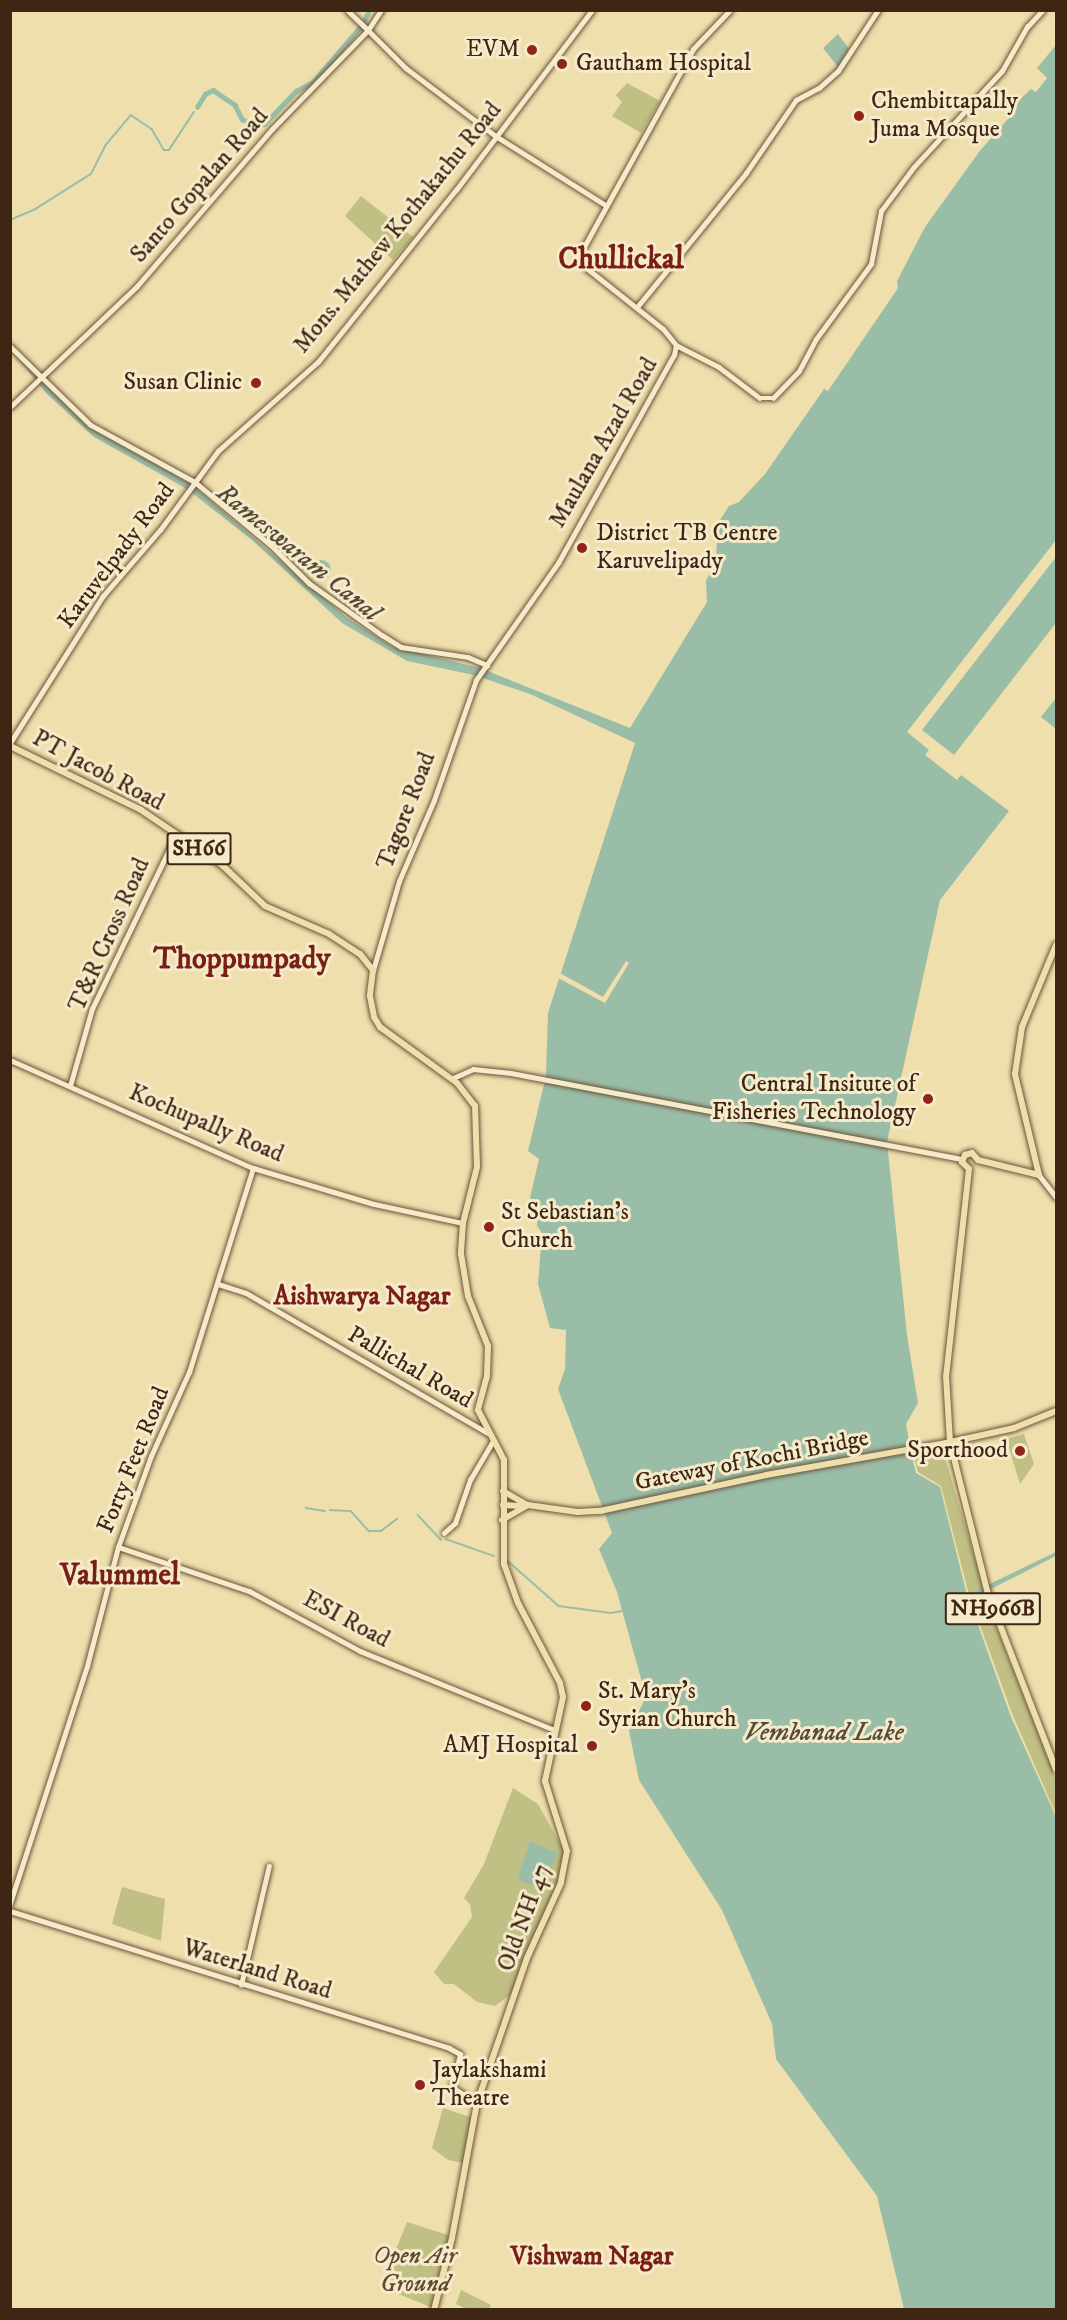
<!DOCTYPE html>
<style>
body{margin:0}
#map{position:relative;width:1067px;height:2320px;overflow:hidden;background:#efdfad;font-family:"IM FELL DW Pica",serif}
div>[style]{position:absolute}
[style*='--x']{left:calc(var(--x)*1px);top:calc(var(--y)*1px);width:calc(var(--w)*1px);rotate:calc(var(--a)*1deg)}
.green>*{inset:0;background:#c0c085}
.water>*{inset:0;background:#9abda8}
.round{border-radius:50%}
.pier>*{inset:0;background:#efdfad}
.stream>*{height:1.5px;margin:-0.75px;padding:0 0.75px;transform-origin:0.75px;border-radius:0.75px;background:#9abda8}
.canal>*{height:4.5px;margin:-2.25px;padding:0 2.25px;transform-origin:2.25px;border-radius:2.25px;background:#9abda8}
.roads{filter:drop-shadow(0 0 2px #6b543a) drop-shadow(0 0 2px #6b543a)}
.tertiary>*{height:4.5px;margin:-2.25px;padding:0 2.25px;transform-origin:2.25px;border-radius:2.25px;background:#f5eaca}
.secondary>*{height:5px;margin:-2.5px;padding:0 2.5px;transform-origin:2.5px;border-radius:2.5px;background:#f5eaca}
.primary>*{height:6px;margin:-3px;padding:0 3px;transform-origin:3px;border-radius:3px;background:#efdfad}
.trunk>*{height:6px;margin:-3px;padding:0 3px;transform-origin:3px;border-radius:3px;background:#efdfad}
.dots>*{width:16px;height:16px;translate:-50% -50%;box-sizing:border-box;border:3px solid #f5eaca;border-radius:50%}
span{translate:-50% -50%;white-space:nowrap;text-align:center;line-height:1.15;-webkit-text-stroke:6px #f5eaca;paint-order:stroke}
.shield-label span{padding:2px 4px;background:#f5eaca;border:2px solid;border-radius:4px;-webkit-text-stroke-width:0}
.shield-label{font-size:22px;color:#3f2514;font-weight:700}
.poi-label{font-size:24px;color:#3f2514}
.right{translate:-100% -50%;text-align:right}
.left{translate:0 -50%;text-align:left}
.street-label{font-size:24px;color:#3f2514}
.park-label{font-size:24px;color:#5f4c30;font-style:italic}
.water-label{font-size:26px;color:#564b39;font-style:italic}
.neighbourhood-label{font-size:26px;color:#7a1f14;font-weight:700}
.district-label{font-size:30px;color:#7a1f14;font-weight:700}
.frame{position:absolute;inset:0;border:12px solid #3f2514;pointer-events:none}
</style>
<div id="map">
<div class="green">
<i style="clip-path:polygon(627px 83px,660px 101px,641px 133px,612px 116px,622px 102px,616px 95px)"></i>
<i style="clip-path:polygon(361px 196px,413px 237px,393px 260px,345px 216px)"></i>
<i style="clip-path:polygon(1024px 1434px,1034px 1464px,1020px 1484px,1006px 1439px)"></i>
<i style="clip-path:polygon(933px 1449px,944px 1454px,992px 1617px,1056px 1779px,1056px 1814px,1013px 1716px,969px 1595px,941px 1486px,918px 1472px,913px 1455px)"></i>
<i style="clip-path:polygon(513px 1788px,538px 1804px,565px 1853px,550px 1918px,510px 1995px,495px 2006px,477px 2002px,454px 1984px,444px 1984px,434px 1972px,472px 1917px,470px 1904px,464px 1898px,484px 1864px)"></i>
<i style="clip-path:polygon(122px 1887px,165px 1899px,161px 1941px,112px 1924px)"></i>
<i style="clip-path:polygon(443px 2108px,473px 2118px,463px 2163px,448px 2160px,432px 2148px)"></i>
<i style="clip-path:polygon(407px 2222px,451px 2236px,433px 2308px,381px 2287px)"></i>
<i style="clip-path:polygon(461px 2290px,491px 2305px,489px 2309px,466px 2309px,456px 2304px)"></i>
</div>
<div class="water">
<i style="clip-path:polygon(838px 34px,849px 49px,838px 67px,823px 48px)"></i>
<i style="clip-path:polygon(1056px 45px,1056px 540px,907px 732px,929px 750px,925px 755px,957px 780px,961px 775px,1009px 811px,940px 900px,887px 1142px,907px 1335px,918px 1403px,906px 1424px,912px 1457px,916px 1473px,940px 1487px,967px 1595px,1056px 1552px,1056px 1556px,969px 1600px,1011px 1717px,1056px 1817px,1056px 2309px,904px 2309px,877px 2196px,776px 2059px,772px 2024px,722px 1910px,639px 1780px,629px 1731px,646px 1697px,617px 1592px,599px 1549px,612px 1533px,558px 1389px,565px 1369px,566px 1330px,550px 1328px,538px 1284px,542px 1233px,537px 1226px,539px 1205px,530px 1198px,539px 1159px,528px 1151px,546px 1076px,548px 1013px,635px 743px,530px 694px,474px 675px,407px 661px,342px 623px,252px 540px,187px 489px,94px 437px,45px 392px,11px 350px,90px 427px,191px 484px,346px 617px,391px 646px,480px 668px,630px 728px,707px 602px,706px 581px,716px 560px,718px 523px,729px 506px,739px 502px,765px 474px,824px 389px,828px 391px,898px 288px,897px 281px,925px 227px,979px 152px,1014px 112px,1012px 107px,1031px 89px,1036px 92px,1047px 78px,1037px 68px)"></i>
<i style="clip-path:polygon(1056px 557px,1056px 623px,954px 755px,922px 730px)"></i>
<i class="round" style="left:311px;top:560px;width:20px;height:20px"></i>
<i style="clip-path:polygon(1056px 698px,1056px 729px,1041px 717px)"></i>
<i style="clip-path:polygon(530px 1841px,558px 1853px,547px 1878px,536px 1886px,521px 1881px,518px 1876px)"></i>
</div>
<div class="pier">
<i style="clip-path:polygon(626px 961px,629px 963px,605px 1003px,558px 978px,560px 973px,603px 997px)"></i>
</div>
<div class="stream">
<i style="--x:10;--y:220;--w:26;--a:-23"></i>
<i style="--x:34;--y:210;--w:67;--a:-32.3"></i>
<i style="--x:91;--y:174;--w:31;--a:-63"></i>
<i style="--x:105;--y:146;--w:40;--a:-50"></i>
<i style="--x:131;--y:115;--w:25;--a:34"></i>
<i style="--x:152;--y:129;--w:24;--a:60"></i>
<i style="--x:164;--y:150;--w:5;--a:0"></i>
<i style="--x:169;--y:150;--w:45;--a:-56.7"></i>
<i style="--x:306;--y:1508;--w:19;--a:9"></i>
<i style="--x:330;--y:1510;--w:21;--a:3"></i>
<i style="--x:351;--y:1511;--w:27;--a:48"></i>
<i style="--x:369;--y:1531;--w:12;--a:0"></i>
<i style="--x:381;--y:1531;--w:20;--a:-37"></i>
<i style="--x:418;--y:1515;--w:34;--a:47"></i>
<i style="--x:446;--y:1539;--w:51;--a:19.5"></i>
<i style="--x:508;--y:1561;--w:68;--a:41.4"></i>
<i style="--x:559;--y:1606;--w:52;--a:7.7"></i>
<i style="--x:611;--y:1613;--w:11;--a:-10"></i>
</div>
<div class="canal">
<i style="--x:364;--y:21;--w:12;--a:-66"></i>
<i style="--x:197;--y:107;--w:15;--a:-58"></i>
<i style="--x:205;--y:94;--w:9;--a:-27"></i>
<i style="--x:213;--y:90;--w:27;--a:34"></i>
<i style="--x:235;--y:105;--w:16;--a:63"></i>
<i style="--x:242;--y:119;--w:17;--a:24"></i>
<i style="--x:258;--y:126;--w:6;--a:-18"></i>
<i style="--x:264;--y:124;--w:46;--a:-45.9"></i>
<i style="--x:296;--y:91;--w:19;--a:-28"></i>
<i style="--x:313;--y:82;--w:72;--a:-49.5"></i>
</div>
<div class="roads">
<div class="tertiary">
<i style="--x:368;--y:30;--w:54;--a:45"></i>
<i style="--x:406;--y:68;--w:113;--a:37.1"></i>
<i style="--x:496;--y:136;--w:128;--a:32.2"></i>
<i style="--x:638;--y:306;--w:171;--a:-50.9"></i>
<i style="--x:746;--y:173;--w:88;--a:-55.6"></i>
<i style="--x:796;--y:100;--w:26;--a:-28"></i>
<i style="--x:819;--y:88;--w:25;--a:-42"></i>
<i style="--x:838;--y:71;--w:73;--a:-56.7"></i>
<i style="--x:676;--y:345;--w:48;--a:27.1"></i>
<i style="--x:719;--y:367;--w:51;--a:37.1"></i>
<i style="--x:760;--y:398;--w:13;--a:0"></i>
<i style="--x:773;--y:398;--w:37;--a:-46"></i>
<i style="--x:799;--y:371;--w:36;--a:-62"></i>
<i style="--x:816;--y:339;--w:93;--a:-53.7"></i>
<i style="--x:871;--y:264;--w:54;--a:-79.3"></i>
<i style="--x:881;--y:211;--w:54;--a:-53.3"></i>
<i style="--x:913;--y:168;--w:132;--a:-47.5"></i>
<i style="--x:1002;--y:71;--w:51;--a:-60.4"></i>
<i style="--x:1027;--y:27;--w:23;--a:-47"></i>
<i style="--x:10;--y:346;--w:113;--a:44.3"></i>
<i style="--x:91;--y:425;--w:119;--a:28.7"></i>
<i style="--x:195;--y:482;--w:99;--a:39.7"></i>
<i style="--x:271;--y:545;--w:54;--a:45"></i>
<i style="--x:309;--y:583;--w:90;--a:35.5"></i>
<i style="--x:382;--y:635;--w:22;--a:32"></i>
<i style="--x:401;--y:647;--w:68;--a:8.5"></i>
<i style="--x:468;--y:657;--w:21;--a:23"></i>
<i style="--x:10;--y:743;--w:174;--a:-57.7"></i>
<i style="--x:103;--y:596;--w:87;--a:-49.2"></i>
<i style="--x:160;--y:530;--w:98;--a:-53.7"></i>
<i style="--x:218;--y:451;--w:134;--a:-41.7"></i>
<i style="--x:318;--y:362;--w:221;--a:-51.3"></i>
<i style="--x:456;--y:190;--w:226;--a:-52.9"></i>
<i style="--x:451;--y:1079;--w:24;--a:-24"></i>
<i style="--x:473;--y:1069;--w:38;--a:6"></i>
<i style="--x:511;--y:1073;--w:459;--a:10.8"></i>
<i style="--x:70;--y:1086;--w:80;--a:-74.1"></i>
<i style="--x:92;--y:1009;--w:193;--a:-64.2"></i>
<i style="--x:1039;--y:1175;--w:28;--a:52"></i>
<i style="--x:444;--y:1533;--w:15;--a:-42"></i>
<i style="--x:455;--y:1523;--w:46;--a:-70.8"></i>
<i style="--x:470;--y:1480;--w:45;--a:-59.5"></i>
<i style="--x:241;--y:1985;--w:122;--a:-76.8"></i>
</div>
<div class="secondary">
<i style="--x:347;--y:10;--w:29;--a:44"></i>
<i style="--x:10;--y:407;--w:175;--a:-43.6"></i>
<i style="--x:137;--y:286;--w:207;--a:-49.3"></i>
<i style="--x:272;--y:129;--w:138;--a:-45.9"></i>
<i style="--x:368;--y:30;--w:24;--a:-57"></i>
<i style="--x:373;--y:970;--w:93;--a:-73.7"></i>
<i style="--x:399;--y:881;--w:88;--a:-66.6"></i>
<i style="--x:434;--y:800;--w:127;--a:-70.7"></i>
<i style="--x:476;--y:680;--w:143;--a:-55"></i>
<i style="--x:558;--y:563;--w:238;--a:-60.9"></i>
<i style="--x:674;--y:355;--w:10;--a:-79"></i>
<i style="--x:676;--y:345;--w:21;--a:-129"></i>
<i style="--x:663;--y:329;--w:100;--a:-141.5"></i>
<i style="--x:585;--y:267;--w:14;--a:-111"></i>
<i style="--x:580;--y:254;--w:234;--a:-61.1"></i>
<i style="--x:693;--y:49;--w:54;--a:-46.5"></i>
<i style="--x:10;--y:1060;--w:266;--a:24"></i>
<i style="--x:253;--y:1168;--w:126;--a:16.6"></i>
<i style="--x:374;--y:1204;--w:91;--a:12.1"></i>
<i style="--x:218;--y:1284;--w:29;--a:18"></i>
<i style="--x:246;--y:1293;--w:281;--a:30.1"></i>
<i style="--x:118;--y:1547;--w:138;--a:18.6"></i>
<i style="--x:249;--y:1591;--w:126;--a:28.4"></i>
<i style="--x:360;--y:1651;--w:210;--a:22.1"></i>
<i style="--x:10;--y:1903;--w:249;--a:-72"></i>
<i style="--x:87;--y:1666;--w:123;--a:-75.4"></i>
<i style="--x:118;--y:1547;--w:97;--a:-70.1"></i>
<i style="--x:151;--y:1456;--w:92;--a:-65.7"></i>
<i style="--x:189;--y:1372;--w:214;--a:-72.6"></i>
<i style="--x:10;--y:1911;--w:460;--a:17.3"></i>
<i style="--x:449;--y:2048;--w:13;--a:29"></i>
<i style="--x:460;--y:2054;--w:34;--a:104"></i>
<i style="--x:452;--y:2087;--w:30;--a:33"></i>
</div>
<div class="primary">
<i style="--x:10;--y:746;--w:146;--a:26"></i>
<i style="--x:141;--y:810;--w:98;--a:34.2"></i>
<i style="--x:222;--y:865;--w:59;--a:43.6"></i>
<i style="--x:265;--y:906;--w:70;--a:23.6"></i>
<i style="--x:329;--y:934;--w:37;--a:33"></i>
<i style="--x:360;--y:954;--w:21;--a:51"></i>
<i style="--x:373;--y:970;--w:26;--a:97"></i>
<i style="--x:370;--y:996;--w:21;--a:79"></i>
<i style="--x:374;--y:1017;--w:12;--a:59"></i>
<i style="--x:380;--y:1027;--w:95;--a:36"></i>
<i style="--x:457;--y:1083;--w:29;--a:52"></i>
<i style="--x:475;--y:1106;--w:61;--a:88.1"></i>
<i style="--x:477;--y:1167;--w:58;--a:104"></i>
<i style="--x:463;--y:1223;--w:31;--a:94"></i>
<i style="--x:461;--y:1254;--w:43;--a:80.5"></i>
<i style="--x:468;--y:1296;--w:54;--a:68.2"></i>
<i style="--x:488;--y:1346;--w:30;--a:92"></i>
<i style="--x:487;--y:1376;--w:35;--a:105"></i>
<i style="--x:478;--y:1410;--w:56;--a:62.5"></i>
<i style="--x:504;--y:1460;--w:104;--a:90"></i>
<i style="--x:504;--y:1564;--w:41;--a:70.3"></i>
<i style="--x:518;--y:1603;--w:90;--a:62.3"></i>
<i style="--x:560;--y:1683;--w:14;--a:78"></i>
<i style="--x:563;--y:1697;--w:86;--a:102.1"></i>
<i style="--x:545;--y:1781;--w:73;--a:72.6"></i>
<i style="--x:567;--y:1851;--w:33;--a:101"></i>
<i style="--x:561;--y:1883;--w:82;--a:114.4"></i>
<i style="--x:527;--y:1958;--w:153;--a:109"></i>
<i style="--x:477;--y:2103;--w:137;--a:100.5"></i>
<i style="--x:452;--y:2238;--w:74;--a:104"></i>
<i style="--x:503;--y:1491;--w:28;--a:30"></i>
<i style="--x:503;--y:1505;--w:18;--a:3"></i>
<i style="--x:502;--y:1520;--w:30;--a:-30"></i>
<i style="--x:528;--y:1505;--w:50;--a:8"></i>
<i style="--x:578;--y:1512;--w:22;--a:-3"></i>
<i style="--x:600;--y:1511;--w:170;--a:-12.2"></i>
<i style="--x:766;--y:1475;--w:183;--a:-10.1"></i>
<i style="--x:946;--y:1443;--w:70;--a:-12.4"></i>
<i style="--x:1014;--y:1428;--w:45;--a:-22"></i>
</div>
<div class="trunk">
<i style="--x:978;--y:1160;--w:63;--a:13.8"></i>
<i style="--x:969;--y:1169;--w:208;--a:96.3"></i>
<i style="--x:946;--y:1376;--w:66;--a:86.5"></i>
<i style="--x:950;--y:1442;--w:157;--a:76"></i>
<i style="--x:988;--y:1594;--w:188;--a:68.8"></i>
<i style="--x:969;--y:1169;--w:10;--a:-135"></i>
<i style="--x:962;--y:1162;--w:8;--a:-67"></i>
<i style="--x:965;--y:1155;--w:7;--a:-16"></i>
<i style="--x:972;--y:1153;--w:9;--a:49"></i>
<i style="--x:1039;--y:1175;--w:104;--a:-103.4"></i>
<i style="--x:1015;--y:1074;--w:48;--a:-81.5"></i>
<i style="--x:1022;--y:1027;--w:89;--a:-67.5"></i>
</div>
</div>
<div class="dots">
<i style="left:532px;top:50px;background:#8f2418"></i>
<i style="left:562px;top:64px;background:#8f2418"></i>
<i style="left:859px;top:116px;background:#8f2418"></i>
<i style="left:256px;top:383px;background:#8f2418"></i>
<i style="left:582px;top:548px;background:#8f2418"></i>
<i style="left:928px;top:1099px;background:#8f2418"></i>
<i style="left:489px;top:1227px;background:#8f2418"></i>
<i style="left:1020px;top:1451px;background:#8f2418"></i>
<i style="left:586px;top:1706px;background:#8f2418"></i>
<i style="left:592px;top:1746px;background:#8f2418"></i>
<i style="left:420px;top:2085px;background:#8f2418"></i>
</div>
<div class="shield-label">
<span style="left:199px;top:849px">SH66</span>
<span style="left:993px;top:1609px">NH966B</span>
</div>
<div class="poi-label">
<span class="right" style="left:520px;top:50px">EVM</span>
<span class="left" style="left:576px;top:64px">Gautham Hospital</span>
<span class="left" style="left:871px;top:116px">Chembittapally<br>Juma Mosque</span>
<span class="right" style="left:242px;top:383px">Susan Clinic</span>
<span class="left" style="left:596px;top:548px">District TB Centre<br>Karuvelipady</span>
<span class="right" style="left:916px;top:1099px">Central Insitute of<br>Fisheries Technology</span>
<span class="left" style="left:501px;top:1227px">St Sebastian's<br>Church</span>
<span class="right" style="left:1008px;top:1451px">Sporthood</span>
<span class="left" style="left:598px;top:1706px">St. Mary's<br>Syrian Church</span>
<span class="right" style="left:578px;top:1746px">AMJ Hospital</span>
<span class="left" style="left:432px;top:2085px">Jaylakshami<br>Theatre</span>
</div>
<div class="street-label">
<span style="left:200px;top:186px;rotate:-49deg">Santo Gopalan Road</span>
<span style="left:398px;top:228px;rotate:-51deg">Mons. Mathew Kothakathu Road</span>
<span style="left:604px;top:443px;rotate:-60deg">Maulana Azad Road</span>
<span style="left:117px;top:556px;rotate:-53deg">Karuvelpady Road</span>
<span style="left:98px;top:771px;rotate:28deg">PT Jacob Road</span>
<span style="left:407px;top:811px;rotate:-69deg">Tagore Road</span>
<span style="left:110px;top:935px;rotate:-66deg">T&amp;R Cross Road</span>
<span style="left:206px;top:1124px;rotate:23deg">Kochupally Road</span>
<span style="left:410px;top:1368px;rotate:30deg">Pallichal Road</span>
<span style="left:134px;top:1460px;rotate:-68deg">Forty Feet Road</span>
<span style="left:752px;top:1461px;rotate:-11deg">Gateway of Kochi Bridge</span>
<span style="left:346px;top:1620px;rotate:28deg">ESI Road</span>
<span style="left:525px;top:1918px;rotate:-70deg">Old NH 47</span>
<span style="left:257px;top:1970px;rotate:17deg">Waterland Road</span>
</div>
<div class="park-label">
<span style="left:415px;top:2271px">Open Air<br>Ground</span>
</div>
<div class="water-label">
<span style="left:298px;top:553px;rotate:39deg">Rameswaram Canal</span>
<span style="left:824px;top:1733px">Vembanad Lake</span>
</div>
<div class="neighbourhood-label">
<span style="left:362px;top:1297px">Aishwarya Nagar</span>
<span style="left:592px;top:2257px">Vishwam Nagar</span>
</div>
<div class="district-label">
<span style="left:621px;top:260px">Chullickal</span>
<span style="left:242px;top:960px">Thoppumpady</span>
<span style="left:120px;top:1576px">Valummel</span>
</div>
<div class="frame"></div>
</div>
